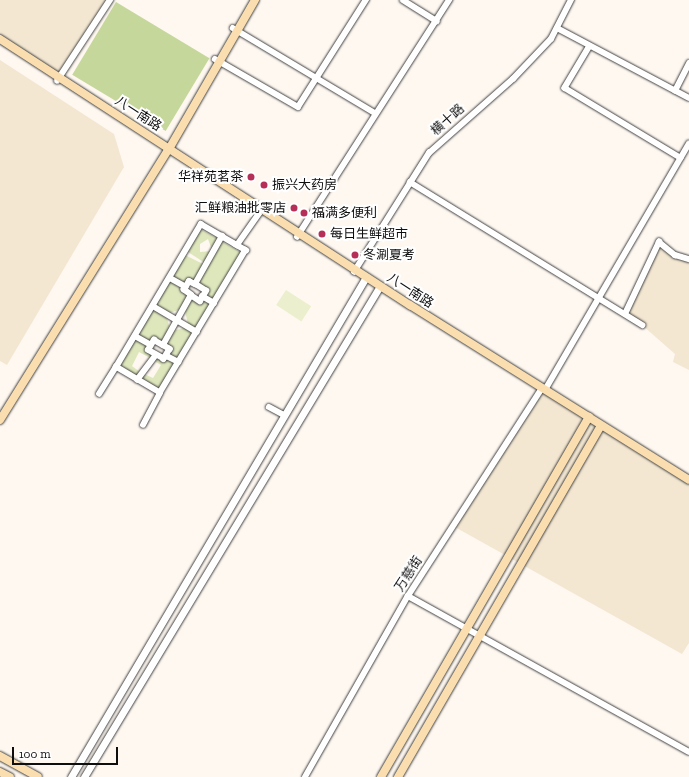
<!DOCTYPE html>
<meta charset="utf-8">
<style>
body{margin:0}
#map{position:relative;width:689px;height:777px;overflow:hidden;background:#fef8f1;font-family:"Zilla Slab","Noto Sans SC",serif}
div>[style]{position:absolute}
[style*='--x']{left:calc(var(--x)*1px);top:calc(var(--y)*1px);width:calc(var(--w)*1px);rotate:calc(var(--a)*1deg)}
.farmland>*{inset:0;background:#f3e7d2}
.green>*{inset:0;background:#dee7bc}
.forest>*{inset:0;background:#c6d79c;transform-origin:0 0}
.pitch>*{inset:0;background:#ecefcd;transform-origin:0 0}
.roads{filter:drop-shadow(0 0 1px #414141) drop-shadow(0 0 1px #414141)}
.minor>*{height:5.5px;margin:-2.75px;padding:0 2.75px;transform-origin:2.75px;border-radius:2.75px;background:#fff}
.tertiary>*{height:7px;margin:-3.5px;padding:0 3.5px;transform-origin:3.5px;border-radius:3.5px;background:#fff}
.secondary>*{height:8px;margin:-4px;padding:0 4px;transform-origin:4px;border-radius:4px;background:#fadeb0}
.dots>*{width:11px;height:11px;translate:-50% -50%;box-sizing:border-box;border:2px solid #fff;border-radius:50%}
span{translate:-50% -50%;white-space:nowrap;text-align:center;line-height:1.15;-webkit-text-stroke:4px #fff;paint-order:stroke}
.street-label{font-size:13px;color:#0e0e0e}
.poi-label{font-size:13px;color:#0e0e0e}
.right{translate:-100% -50%;text-align:right}
.left{translate:0 -50%;text-align:left}
.scale{position:absolute;left:12px;top:747px;width:106px;height:18px;box-sizing:border-box;border:2px solid #0e0e0e;border-top:0;padding-left:5px;font-size:12px;line-height:14px;white-space:nowrap;color:#0e0e0e;-webkit-text-stroke:3px #fff;paint-order:stroke}
</style>
<div id="map">
<div class="farmland">
<i style="clip-path:polygon(0 0,110px 0,60px 78px,0 39px)"></i>
<i style="clip-path:polygon(0 60px,114px 134px,124px 167px,7px 365px,0 361px)"></i>
<i style="clip-path:polygon(659px 242px,675px 255px,689px 259px,689px 370px,673px 362px,675px 354px,626px 311px)"></i>
<i style="clip-path:polygon(545px 390px,689px 480px,689px 643px,682px 654px,453px 526px)"></i>
</div>
<div class="green">
<i style="clip-path:polygon(200px 229px,219px 239px,212px 250px,208px 239px,200px 244px,200px 252px,212px 251px,205px 263px,188px 252px)"></i>
<i style="clip-path:polygon(221px 241px,242px 253px,213px 301px,205px 296px,198px 284px)"></i>
<i style="clip-path:polygon(185px 255px,203px 264px,194px 281px,185px 284px,173px 276px)"></i>
<i style="clip-path:polygon(170px 280px,189px 295px,182px 309px,169px 313px,155px 306px)"></i>
<i style="clip-path:polygon(192px 298px,211px 304px,196px 329px,188px 324px,185px 311px)"></i>
<i style="clip-path:polygon(153px 308px,166px 315px,170px 329px,162px 342px,151px 343px,137px 335px)"></i>
<i style="clip-path:polygon(184px 328px,194px 333px,178px 360px,169px 355px,164px 344px,172px 331px)"></i>
<i style="clip-path:polygon(136px 338px,149px 346px,155px 355px,152px 359px,139px 352px,132px 366px,140px 372px,137px 376px,120px 365px)"></i>
<i style="clip-path:polygon(157px 357px,175px 362px,159px 389px,141px 378px,144px 374px,153px 378px,161px 365px,154px 361px)"></i>
</div>
<div class="forest">
<i style="left:116px;top:2px;width:109px;height:85px;rotate:31deg"></i>
</div>
<div class="pitch">
<i style="left:286px;top:290px;width:30px;height:18px;rotate:33deg"></i>
</div>
<div class="roads">
<div class="minor">
<i style="--x:403;--y:0;--w:40;--a:32"></i>
<i style="--x:233;--y:28;--w:165;--a:30.9"></i>
<i style="--x:557;--y:28;--w:149;--a:27.9"></i>
<i style="--x:590;--y:46;--w:49;--a:120.8"></i>
<i style="--x:565;--y:88;--w:135;--a:31.1"></i>
<i style="--x:215;--y:59;--w:96;--a:30"></i>
<i style="--x:298;--y:107;--w:127;--a:-57.6"></i>
<i style="--x:57;--y:81;--w:97;--a:-56.8"></i>
<i style="--x:675;--y:91;--w:31;--a:-63"></i>
<i style="--x:410;--y:182;--w:273;--a:31.6"></i>
<i style="--x:297;--y:237;--w:282;--a:-57.3"></i>
<i style="--x:235;--y:244;--w:13;--a:29"></i>
<i style="--x:246;--y:250;--w:167;--a:121"></i>
<i style="--x:160;--y:393;--w:51;--a:-149.4"></i>
<i style="--x:116;--y:367;--w:166;--a:-59.3"></i>
<i style="--x:201;--y:224;--w:42;--a:30.3"></i>
<i style="--x:237;--y:245;--w:39;--a:-55"></i>
<i style="--x:259;--y:213;--w:5;--a:-53"></i>
<i style="--x:354;--y:272;--w:141;--a:-57.8"></i>
<i style="--x:429;--y:153;--w:112;--a:-41.4"></i>
<i style="--x:513;--y:79;--w:55;--a:-46.5"></i>
<i style="--x:551;--y:39;--w:44;--a:-62.9"></i>
<i style="--x:170;--y:278;--w:18;--a:29"></i>
<i style="--x:191;--y:295;--w:11;--a:34"></i>
<i style="--x:200;--y:301;--w:12;--a:-59"></i>
<i style="--x:206;--y:291;--w:13;--a:-148"></i>
<i style="--x:202;--y:296;--w:14;--a:30"></i>
<i style="--x:153;--y:306;--w:51;--a:30.6"></i>
<i style="--x:625;--y:314;--w:80;--a:-64.7"></i>
<i style="--x:659;--y:242;--w:21;--a:39"></i>
<i style="--x:675;--y:255;--w:15;--a:16"></i>
<i style="--x:135;--y:336;--w:18;--a:29"></i>
<i style="--x:163;--y:345;--w:8;--a:30"></i>
<i style="--x:170;--y:349;--w:12;--a:121"></i>
<i style="--x:164;--y:359;--w:18;--a:-151"></i>
<i style="--x:148;--y:350;--w:12;--a:-59"></i>
<i style="--x:154;--y:340;--w:10;--a:29"></i>
<i style="--x:163;--y:345;--w:57;--a:-60.8"></i>
<i style="--x:191;--y:295;--w:9;--a:-144"></i>
<i style="--x:184;--y:290;--w:10;--a:-61"></i>
<i style="--x:189;--y:281;--w:7;--a:27"></i>
<i style="--x:195;--y:284;--w:55;--a:-60.6"></i>
<i style="--x:167;--y:356;--w:13;--a:27"></i>
<i style="--x:137;--y:380;--w:31;--a:-53"></i>
<i style="--x:545;--y:390;--w:285;--a:-59.7"></i>
<i style="--x:99;--y:394;--w:32;--a:-58"></i>
<i style="--x:269;--y:407;--w:17;--a:28"></i>
<i style="--x:143;--y:425;--w:36;--a:-62"></i>
<i style="--x:408;--y:596;--w:321;--a:29"></i>
<i style="--x:305;--y:777;--w:208;--a:-60.4"></i>
<i style="--x:408;--y:596;--w:247;--a:-57.2"></i>
</div>
<div class="tertiary">
<i style="--x:71;--y:777;--w:581;--a:-59.46"></i>
<i style="--x:84;--y:777;--w:573;--a:-58.92"></i>
</div>
<div class="secondary">
<i style="--x:0;--y:39;--w:489;--a:33"></i>
<i style="--x:410;--y:305;--w:329;--a:32.1"></i>
<i style="--x:0;--y:420;--w:319;--a:-58.1"></i>
<i style="--x:169;--y:149;--w:172;--a:-60"></i>
<i style="--x:0;--y:756;--w:43;--a:28.9"></i>
<i style="--x:0;--y:772;--w:11;--a:27"></i>
<i style="--x:381;--y:777;--w:416;--a:-60"></i>
<i style="--x:398;--y:777;--w:406;--a:-60"></i>
</div>
</div>
<div class="dots">
<i style="left:251px;top:177px;background:#b62f59"></i>
<i style="left:264px;top:185px;background:#b62f59"></i>
<i style="left:294px;top:208px;background:#b62f59"></i>
<i style="left:304px;top:213px;background:#b62f59"></i>
<i style="left:322px;top:234px;background:#b62f59"></i>
<i style="left:355px;top:255px;background:#b62f59"></i>
</div>
<div class="street-label">
<span style="left:138px;top:114px;rotate:33deg">八一南路</span>
<span style="left:448px;top:120px;rotate:-42deg">横十路</span>
<span style="left:410px;top:291px;rotate:33deg">八一南路</span>
<span style="left:409px;top:574px;rotate:-57deg">万慈街</span>
</div>
<div class="poi-label">
<span class="right" style="left:243px;top:177px">华祥苑茗茶</span>
<span class="left" style="left:272px;top:185px">振兴大药房</span>
<span class="right" style="left:286px;top:208px">汇鲜粮油批零店</span>
<span class="left" style="left:312px;top:213px">福满多便利</span>
<span class="left" style="left:330px;top:234px">每日生鲜超市</span>
<span class="left" style="left:363px;top:255px">冬涮夏考</span>
</div>
<div class="scale">100 m</div>
</div>
